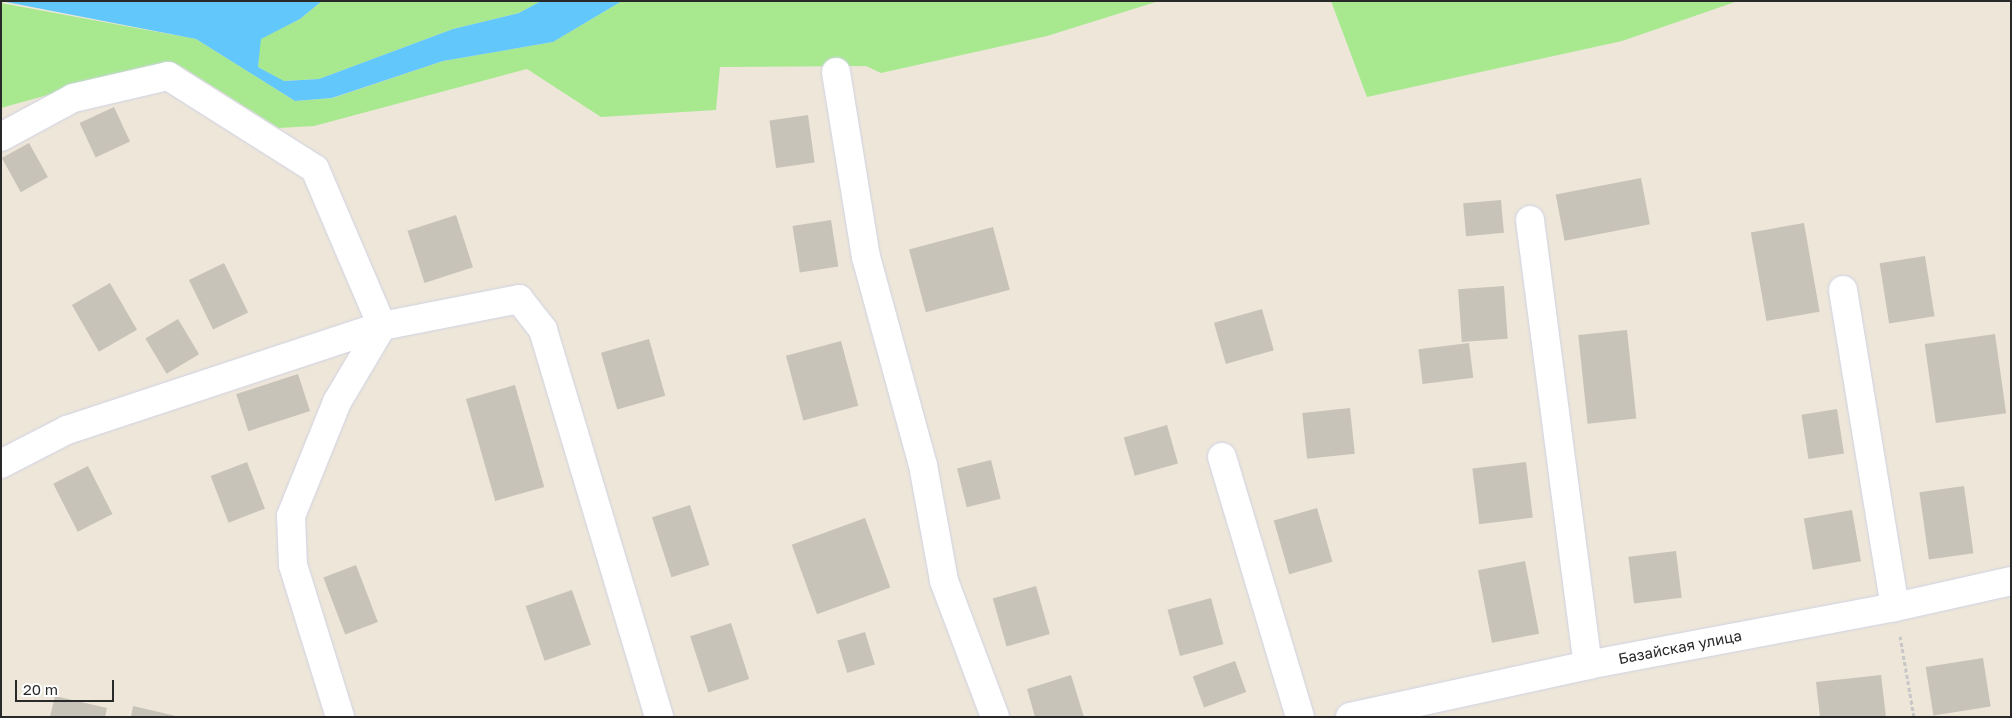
<!DOCTYPE html>
<meta charset="utf-8">
<style>
body{margin:0}
#map{position:relative;width:2012px;height:718px;overflow:hidden;background:#ede6d9;font-family:"Golos Text",sans-serif}
div>[style]{position:absolute}
[style*='--x']{left:calc(var(--x)*1px);top:calc(var(--y)*1px);width:calc(var(--w)*1px);rotate:calc(var(--a)*1deg)}
.green>*{inset:0;background:#a8e990}
.water>*{inset:0;background:#62c7fa}
.building>*{inset:0;background:#c8c3b9;transform-origin:0 0}
.path>*{height:3px;margin-top:-1.5px;transform-origin:0;background:repeating-linear-gradient(90deg,#c7c7c7 0 4px,transparent 0 6.5px)}
.roads{filter:drop-shadow(0 0 1px #cfd1e4) drop-shadow(0 0 1px #cfd1e4)}
.street>*{height:28px;margin:-14px;padding:0 14px;transform-origin:14px;border-radius:14px;background:#fff}
span{translate:-50% -50%;white-space:nowrap;text-align:center;line-height:1.15;-webkit-text-stroke:4px #fff;paint-order:stroke}
.street-label{font-size:15px;color:#292929}
.frame{position:absolute;inset:0;border:2px solid #292929;pointer-events:none}
.scale{position:absolute;left:15px;top:680px;width:99px;height:22px;box-sizing:border-box;border:2px solid #292929;border-top:0;padding-left:6px;font-size:15px;line-height:18px;white-space:nowrap;color:#292929;-webkit-text-stroke:4px #fff;paint-order:stroke}
</style>
<div id="map">
<div class="green">
<i style="clip-path:polygon(322px 1px,541px 1px,519px 13px,453px 29px,319px 79px,283px 81px,258px 67px,260px 39px,300px 19px)"></i>
<i style="clip-path:polygon(622px 1px,1159px 1px,1047px 36px,881px 73px,866px 66px,720px 67px,716px 110px,601px 117px,527px 69px,314px 126px,279px 128px,179px 65px,69px 89px,1px 108px,1px 3px,196px 39px,295px 101px,333px 98px,443px 61px,553px 42px)"></i>
<i style="clip-path:polygon(1331px 1px,1738px 1px,1622px 41px,1367px 97px)"></i>
</div>
<div class="water">
<i style="clip-path:polygon(1px 1px,322px 1px,300px 19px,261px 39px,258px 67px,284px 81px,319px 79px,453px 29px,519px 13px,541px 1px,622px 1px,553px 42px,443px 61px,332px 98px,295px 101px,196px 39px)"></i>
</div>
<div class="building">
<i style="left:114px;top:107px;width:38px;height:38px;rotate:65deg"></i>
<i style="left:808px;top:115px;width:48px;height:39px;rotate:82deg"></i>
<i style="left:29px;top:143px;width:39px;height:31px;rotate:61deg"></i>
<i style="left:1641px;top:178px;width:47px;height:87px;rotate:79deg"></i>
<i style="left:1501px;top:200px;width:33px;height:38px;rotate:85deg"></i>
<i style="left:456px;top:215px;width:55px;height:51px;rotate:72deg"></i>
<i style="left:831px;top:220px;width:47px;height:39px;rotate:81deg"></i>
<i style="left:1804px;top:223px;width:90px;height:54px;rotate:80deg"></i>
<i style="left:993px;top:227px;width:65px;height:87px;rotate:75deg"></i>
<i style="left:1925px;top:256px;width:61px;height:46px;rotate:81deg"></i>
<i style="left:224px;top:263px;width:55px;height:39px;rotate:64deg"></i>
<i style="left:110px;top:283px;width:54px;height:44px;rotate:60deg"></i>
<i style="left:1504px;top:286px;width:53px;height:46px;rotate:86deg"></i>
<i style="left:1262px;top:309px;width:43px;height:50px;rotate:74deg"></i>
<i style="left:178px;top:319px;width:41px;height:38px;rotate:59deg"></i>
<i style="left:1627px;top:330px;width:89px;height:49px;rotate:84deg"></i>
<i style="left:1995px;top:334px;width:80px;height:71px;rotate:82deg"></i>
<i style="left:649px;top:339px;width:59px;height:50px;rotate:74deg"></i>
<i style="left:841px;top:341px;width:67px;height:57px;rotate:75deg"></i>
<i style="left:1469px;top:343px;width:35px;height:51px;rotate:83deg"></i>
<i style="left:298px;top:374px;width:39px;height:65px;rotate:72deg"></i>
<i style="left:515px;top:385px;width:106px;height:51px;rotate:74deg"></i>
<i style="left:1350px;top:408px;width:46px;height:48px;rotate:84deg"></i>
<i style="left:1837px;top:409px;width:45px;height:36px;rotate:81deg"></i>
<i style="left:1167px;top:425px;width:40px;height:45px;rotate:74deg"></i>
<i style="left:991px;top:460px;width:40px;height:35px;rotate:76deg"></i>
<i style="left:247px;top:462px;width:50px;height:39px;rotate:69deg"></i>
<i style="left:1526px;top:462px;width:56px;height:54px;rotate:83deg"></i>
<i style="left:88px;top:466px;width:54px;height:39px;rotate:63deg"></i>
<i style="left:1964px;top:486px;width:68px;height:45px;rotate:82deg"></i>
<i style="left:690px;top:505px;width:63px;height:40px;rotate:72deg"></i>
<i style="left:1317px;top:508px;width:56px;height:45px;rotate:74deg"></i>
<i style="left:1852px;top:510px;width:52px;height:49px;rotate:80deg"></i>
<i style="left:865px;top:518px;width:74px;height:78px;rotate:70deg"></i>
<i style="left:1676px;top:551px;width:47px;height:48px;rotate:83deg"></i>
<i style="left:1525px;top:561px;width:74px;height:48px;rotate:79deg"></i>
<i style="left:356px;top:565px;width:61px;height:35px;rotate:69deg"></i>
<i style="left:1036px;top:586px;width:50px;height:45px;rotate:74deg"></i>
<i style="left:572px;top:590px;width:58px;height:49px;rotate:71deg"></i>
<i style="left:1211px;top:598px;width:48px;height:45px;rotate:75deg"></i>
<i style="left:731px;top:623px;width:59px;height:43px;rotate:72deg"></i>
<i style="left:865px;top:632px;width:34px;height:29px;rotate:73deg"></i>
<i style="left:1983px;top:658px;width:49px;height:58px;rotate:81deg"></i>
<i style="left:1235px;top:661px;width:33px;height:45px;rotate:70deg"></i>
<i style="clip-path:polygon(1071px 675px,1084px 717px,1035px 717px,1027px 689px)"></i>
<i style="clip-path:polygon(1881px 675px,1886px 717px,1820px 717px,1816px 682px)"></i>
<i style="clip-path:polygon(55px 696px,107px 708px,105px 717px,50px 717px)"></i>
<i style="clip-path:polygon(133px 706px,176px 716px,176px 717px,131px 717px)"></i>
</div>
<div class="path">
<i style="--x:1900;--y:636;--w:82;--a:80.2"></i>
</div>
<div class="roads">
<div class="street">
<i style="--x:836;--y:72;--w:187;--a:80.8"></i>
<i style="--x:866;--y:257;--w:216;--a:74.7"></i>
<i style="--x:923;--y:465;--w:118;--a:79.7"></i>
<i style="--x:944;--y:581;--w:145;--a:69.4"></i>
<i style="--x:1;--y:137;--w:82;--a:-28.4"></i>
<i style="--x:73;--y:98;--w:98;--a:-13"></i>
<i style="--x:168;--y:76;--w:174;--a:32.3"></i>
<i style="--x:315;--y:169;--w:171;--a:66.9"></i>
<i style="--x:382;--y:326;--w:88;--a:120.6"></i>
<i style="--x:337;--y:402;--w:123;--a:112"></i>
<i style="--x:291;--y:516;--w:49;--a:87.7"></i>
<i style="--x:293;--y:565;--w:159;--a:72.8"></i>
<i style="--x:1530;--y:220;--w:449;--a:82.6"></i>
<i style="--x:1843;--y:290;--w:321;--a:80.7"></i>
<i style="--x:1222;--y:457;--w:271;--a:73.3"></i>
<i style="--x:1;--y:464;--w:74;--a:-27.3"></i>
<i style="--x:67;--y:430;--w:332;--a:-18.3"></i>
<i style="--x:382;--y:326;--w:140;--a:-11.1"></i>
<i style="--x:519;--y:299;--w:39;--a:52"></i>
<i style="--x:543;--y:330;--w:404;--a:73.3"></i>
<i style="--x:1350;--y:717;--w:244;--a:-12.3"></i>
<i style="--x:1588;--y:665;--w:312;--a:-10.7"></i>
<i style="--x:1895;--y:607;--w:119;--a:-12.6"></i>
</div>
</div>
<div class="street-label">
<span style="left:1680px;top:647px;rotate:-11deg">Базайская улица</span>
</div>
<div class="frame"></div>
<div class="scale">20 m</div>
</div>
